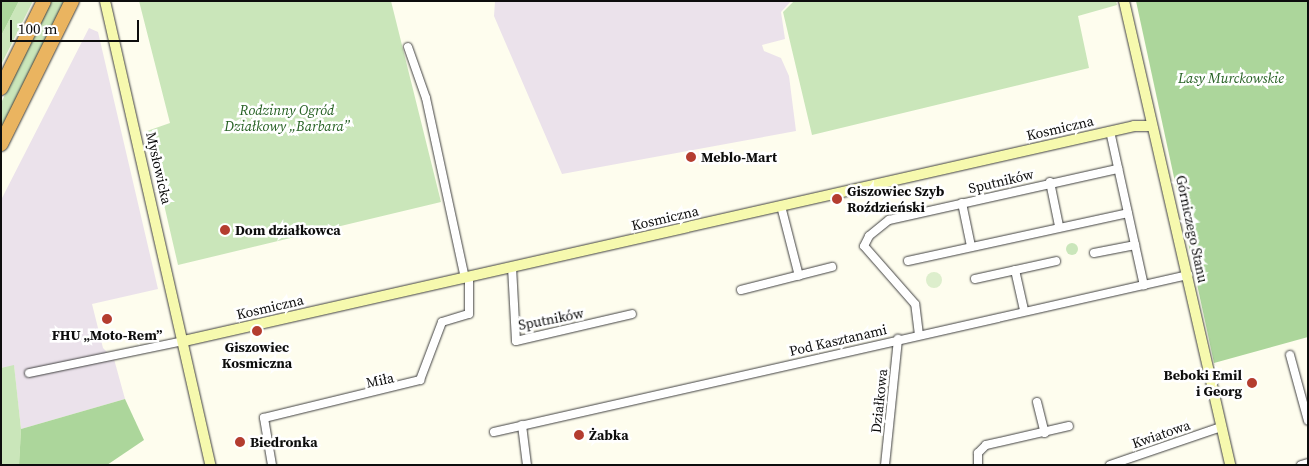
<!DOCTYPE html>
<meta charset="utf-8">
<style>
body{margin:0}
#map{position:relative;width:1309px;height:466px;overflow:hidden;background:#fefdee;font-family:"Source Serif 4",serif}
div>[style]{position:absolute}
[style*='--x']{left:calc(var(--x)*1px);top:calc(var(--y)*1px);width:calc(var(--w)*1px);rotate:calc(var(--a)*1deg)}
.industrial>*{inset:0;background:#ebe2eb}
.green>*{inset:0;background:#cae6ba}
.round{border-radius:50%}
.forest>*{inset:0;background:#acd69b}
.pitch>*{inset:0;background:#dec}
.roads{filter:drop-shadow(0 0 1px #404040) drop-shadow(0 0 1px #404040)}
.street>*{height:8px;margin:-4px;padding:0 4px;transform-origin:4px;border-radius:4px;background:#fff}
.secondary>*{height:10px;margin:-5px;padding:0 5px;transform-origin:5px;border-radius:5px;background:#f6f9ae}
.highway>*{height:14px;margin:-7px;padding:0 7px;transform-origin:7px;border-radius:7px;background:#eab460}
.dots>*{width:14px;height:14px;translate:-50% -50%;box-sizing:border-box;border:2px solid #fff;border-radius:50%}
span{translate:-50% -50%;white-space:nowrap;text-align:center;line-height:1.15;-webkit-text-stroke:5px #fff;paint-order:stroke}
.park-label{font-size:14px;color:#256022;font-style:italic}
.street-label{font-size:14px;color:#0d0d0d}
.poi-label{font-size:14px;color:#0d0d0d;font-weight:700}
.left{translate:0 -50%;text-align:left}
.right{translate:-100% -50%;text-align:right}
.frame{position:absolute;inset:0;border:2px solid #0d0d0d;pointer-events:none}
.scale{position:absolute;left:10px;top:20px;width:129px;height:22px;box-sizing:border-box;border:2px solid #0d0d0d;border-top:0;padding-left:6px;font-size:15px;line-height:18px;white-space:nowrap;color:#0d0d0d;-webkit-text-stroke:4px #fff;paint-order:stroke}
</style>
<div id="map">
<div class="industrial">
<i style="clip-path:polygon(495px 1px,791px 1px,781px 12px,785px 39px,762px 45px,764px 51px,781px 58px,789px 76px,796px 131px,562px 174px,494px 16px)"></i>
<i style="clip-path:polygon(89px 28px,98px 32px,158px 289px,92px 304px,103px 348px,114px 359px,125px 399px,21px 429px,14px 366px,1px 368px,1px 200px)"></i>
</div>
<div class="green">
<i style="clip-path:polygon(19px 1px,33px 1px,1px 65px,1px 36px)"></i>
<i style="clip-path:polygon(51px 1px,66px 1px,1px 132px,1px 103px)"></i>
<i style="clip-path:polygon(139px 1px,391px 1px,441px 202px,178px 265px,147px 131px,170px 123px)"></i>
<i style="clip-path:polygon(794px 1px,1116px 1px,1117px 5px,1078px 16px,1089px 68px,812px 135px,783px 12px)"></i>
<i class="round" style="left:1066px;top:243px;width:12px;height:12px"></i>
<i style="clip-path:polygon(14px 365px,21px 429px,19px 465px,1px 465px,1px 368px)"></i>
</div>
<div class="forest">
<i style="clip-path:polygon(1px 1px,19px 1px,1px 36px)"></i>
<i style="clip-path:polygon(1136px 1px,1308px 1px,1308px 337px,1214px 363px)"></i>
<i style="clip-path:polygon(125px 399px,144px 440px,107px 465px,19px 465px,21px 429px)"></i>
</div>
<div class="pitch">
<i class="round" style="left:926px;top:272px;width:16px;height:16px"></i>
</div>
<div class="roads">
<div class="street">
<i style="--x:408;--y:47;--w:54;--a:70.6"></i>
<i style="--x:426;--y:98;--w:184;--a:77.8"></i>
<i style="--x:1110;--y:131;--w:158;--a:77.6"></i>
<i style="--x:1050;--y:182;--w:45;--a:78.4"></i>
<i style="--x:962;--y:203;--w:44;--a:78.2"></i>
<i style="--x:781;--y:206;--w:72;--a:75.6"></i>
<i style="--x:1094;--y:253;--w:42;--a:-11"></i>
<i style="--x:908;--y:261;--w:225;--a:-12.3"></i>
<i style="--x:512;--y:267;--w:74;--a:86.9"></i>
<i style="--x:516;--y:341;--w:119;--a:-13.1"></i>
<i style="--x:1015;--y:270;--w:41;--a:77.3"></i>
<i style="--x:975;--y:279;--w:83;--a:-12.5"></i>
<i style="--x:741;--y:290;--w:94;--a:-14.2"></i>
<i style="--x:919;--y:335;--w:31;--a:-97"></i>
<i style="--x:915;--y:304;--w:77;--a:-131.3"></i>
<i style="--x:864;--y:246;--w:11;--a:-63"></i>
<i style="--x:869;--y:236;--w:26;--a:-39"></i>
<i style="--x:889;--y:220;--w:235;--a:-12.6"></i>
<i style="--x:1290;--y:355;--w:68;--a:74.7"></i>
<i style="--x:29;--y:373;--w:158;--a:-11.7"></i>
<i style="--x:1037;--y:402;--w:32;--a:76"></i>
<i style="--x:522;--y:425;--w:40;--a:82.9"></i>
<i style="--x:494;--y:432;--w:712;--a:-12.75"></i>
<i style="--x:272;--y:465;--w:48;--a:-99.7"></i>
<i style="--x:264;--y:418;--w:161;--a:-13.7"></i>
<i style="--x:420;--y:380;--w:62;--a:-69.2"></i>
<i style="--x:442;--y:322;--w:28;--a:-17"></i>
<i style="--x:469;--y:314;--w:38;--a:-90"></i>
<i style="--x:885;--y:465;--w:127;--a:-84.1"></i>
<i style="--x:978;--y:465;--w:12;--a:-90"></i>
<i style="--x:978;--y:453;--w:11;--a:-45"></i>
<i style="--x:986;--y:445;--w:85;--a:-12.9"></i>
<i style="--x:1110;--y:465;--w:117;--a:-18.9"></i>
<i style="--x:1301;--y:465;--w:7;--a:-16"></i>
</div>
<div class="secondary">
<i style="--x:105;--y:1;--w:476;--a:77.2"></i>
<i style="--x:1124;--y:1;--w:476;--a:77.1"></i>
<i style="--x:184;--y:341;--w:974;--a:-12.75"></i>
<i style="--x:1134;--y:126;--w:18;--a:0"></i>
</div>
<div class="highway">
<i style="--x:1;--y:88;--w:97;--a:-63.7"></i>
<i style="--x:1;--y:144;--w:160;--a:-63.6"></i>
</div>
</div>
<div class="dots">
<i style="left:691px;top:157px;background:#b43d2f"></i>
<i style="left:837px;top:199px;background:#b43d2f"></i>
<i style="left:225px;top:230px;background:#b43d2f"></i>
<i style="left:107px;top:319px;background:#b43d2f"></i>
<i style="left:257px;top:331px;background:#b43d2f"></i>
<i style="left:1252px;top:383px;background:#b43d2f"></i>
<i style="left:579px;top:435px;background:#b43d2f"></i>
<i style="left:240px;top:442px;background:#b43d2f"></i>
</div>
<div class="park-label">
<span style="left:1231px;top:78px">Lasy Murckowskie</span>
<span style="left:287px;top:118px">Rodzinny Ogród<br>Działkowy „Barbara”</span>
</div>
<div class="street-label">
<span style="left:1060px;top:128px;rotate:-13deg">Kosmiczna</span>
<span style="left:159px;top:168px;rotate:77deg">Mysłowicka</span>
<span style="left:1001px;top:181px;rotate:-13deg">Sputników</span>
<span style="left:665px;top:218px;rotate:-13deg">Kosmiczna</span>
<span style="left:1192px;top:229px;rotate:78deg">Górniczego Stanu</span>
<span style="left:270px;top:307px;rotate:-13deg">Kosmiczna</span>
<span style="left:551px;top:319px;rotate:-11deg">Sputników</span>
<span style="left:838px;top:340px;rotate:-13deg">Pod Kasztanami</span>
<span style="left:380px;top:380px;rotate:-12deg">Miła</span>
<span style="left:879px;top:401px;rotate:-84deg">Działkowa</span>
<span style="left:1161px;top:434px;rotate:-19deg">Kwiatowa</span>
</div>
<div class="poi-label">
<span class="left" style="left:701px;top:157px">Meblo-Mart</span>
<span class="left" style="left:847px;top:199px">Giszowiec Szyb<br>Roździeński</span>
<span class="left" style="left:235px;top:230px">Dom działkowca</span>
<span style="left:107px;top:335px">FHU „Moto-Rem”</span>
<span style="left:257px;top:355px">Giszowiec<br>Kosmiczna</span>
<span class="right" style="left:1242px;top:383px">Beboki Emil<br>i Georg</span>
<span class="left" style="left:589px;top:435px">Żabka</span>
<span class="left" style="left:250px;top:442px">Biedronka</span>
</div>
<div class="frame"></div>
<div class="scale">100 m</div>
</div>
